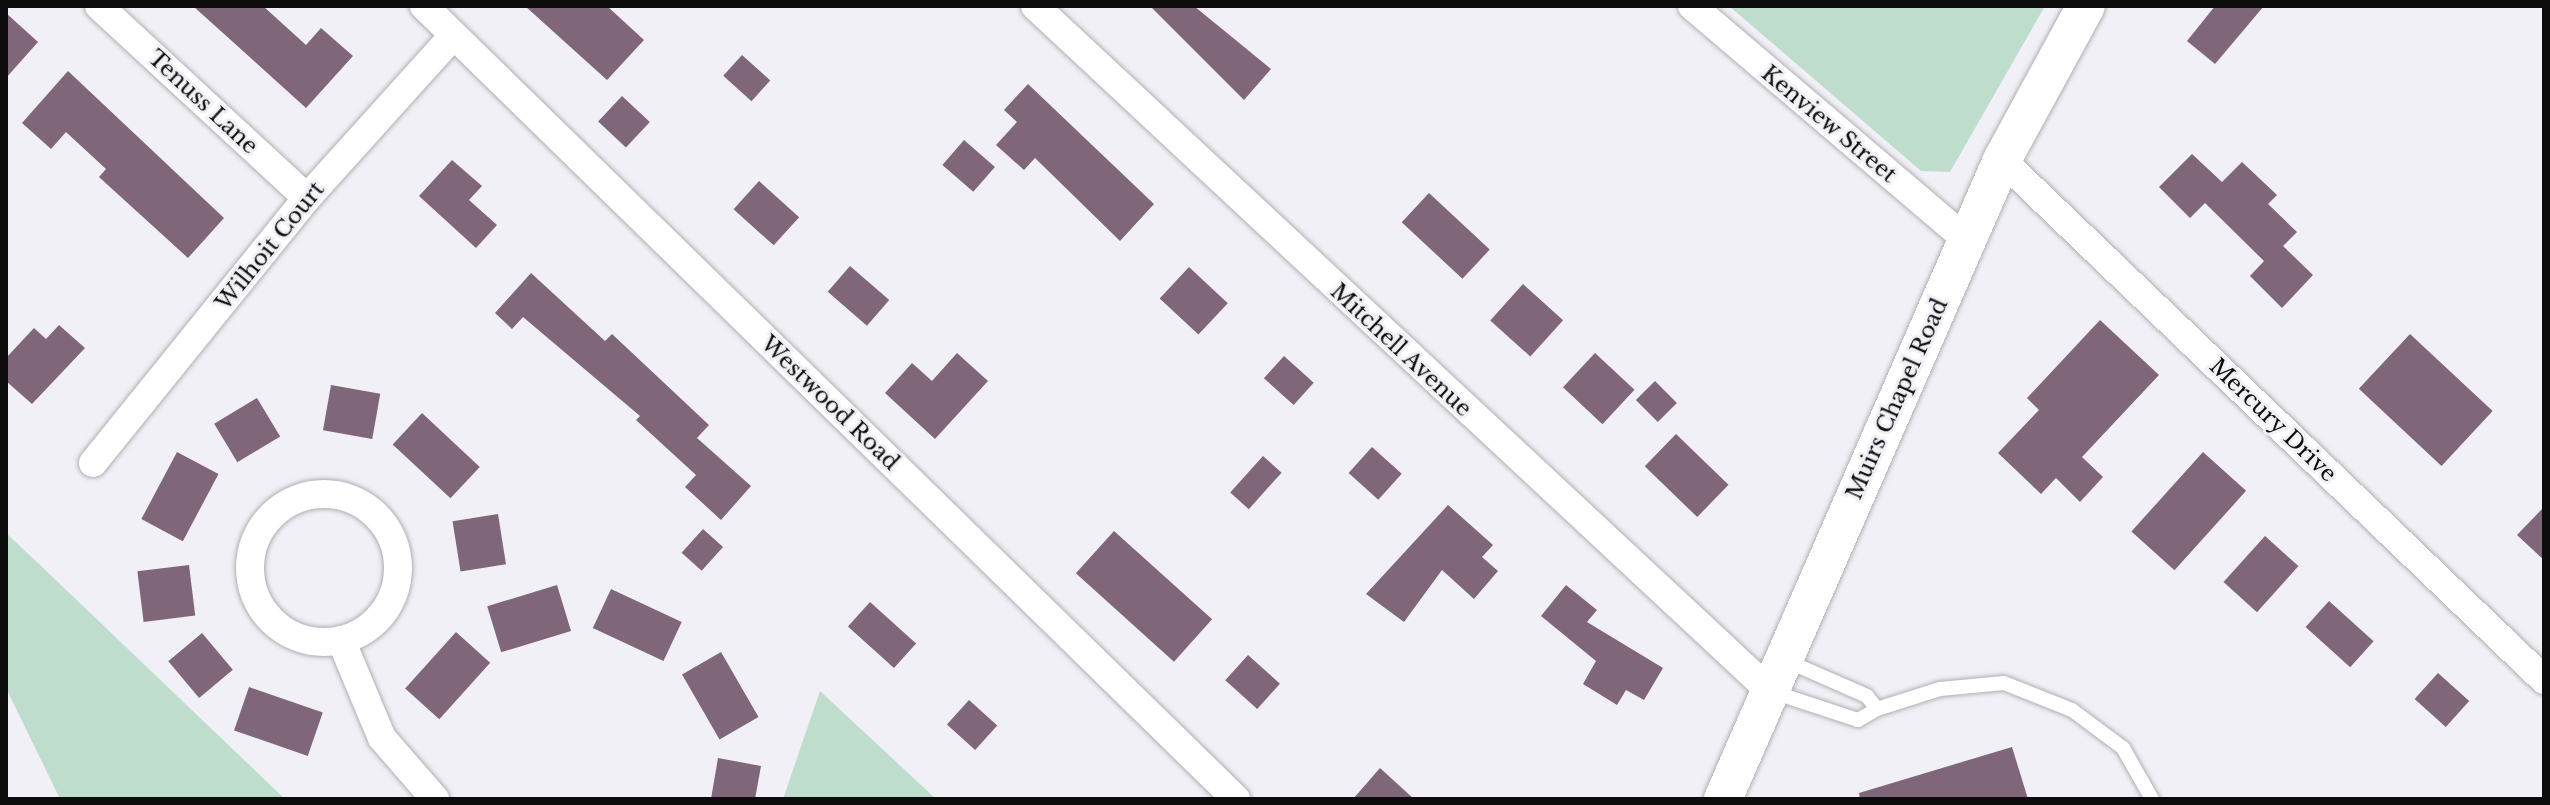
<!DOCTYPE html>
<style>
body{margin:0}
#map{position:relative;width:2550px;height:805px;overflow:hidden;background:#f0f0f6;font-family:"Libre Baskerville",serif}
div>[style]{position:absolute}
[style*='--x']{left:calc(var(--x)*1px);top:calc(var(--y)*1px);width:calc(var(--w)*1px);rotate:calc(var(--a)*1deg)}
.green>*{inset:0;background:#bfddcd}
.building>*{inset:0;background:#806679;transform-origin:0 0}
.roads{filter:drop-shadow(0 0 2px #b0afb5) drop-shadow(0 0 2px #b0afb5)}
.lane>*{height:14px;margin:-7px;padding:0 7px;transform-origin:7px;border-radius:7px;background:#fff}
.street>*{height:28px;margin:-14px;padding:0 14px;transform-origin:14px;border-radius:14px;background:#fff}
.street>.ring{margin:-14px;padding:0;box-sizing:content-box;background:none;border:28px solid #fff;border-radius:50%}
.secondary>*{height:38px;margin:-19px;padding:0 19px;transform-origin:19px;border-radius:19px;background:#fff}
span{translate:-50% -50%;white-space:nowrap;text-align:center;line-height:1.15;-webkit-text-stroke:6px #f0f0f6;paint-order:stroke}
.street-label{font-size:22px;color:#0c0c0d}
.frame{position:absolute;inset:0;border:8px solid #0c0c0d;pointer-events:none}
</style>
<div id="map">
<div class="green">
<i style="clip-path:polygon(1729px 6px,2045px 6px,1950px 172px,1921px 171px)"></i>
<i style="clip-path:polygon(6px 533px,40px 565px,285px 799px,60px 799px,6px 688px)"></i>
<i style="clip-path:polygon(820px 691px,936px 799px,783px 799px)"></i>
</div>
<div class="building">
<i style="clip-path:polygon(193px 6px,263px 6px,306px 45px,321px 28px,353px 56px,306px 108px)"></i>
<i style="clip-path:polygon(525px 6px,607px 6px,644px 40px,607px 80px)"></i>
<i style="clip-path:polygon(1150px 6px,1194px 6px,1271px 69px,1244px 100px)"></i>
<i style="clip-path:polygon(2215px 6px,2264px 6px,2215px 64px,2187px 41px)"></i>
<i style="clip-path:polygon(6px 13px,38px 42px,6px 78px)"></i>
<i style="left:742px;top:55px;width:38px;height:28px;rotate:42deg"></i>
<i style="clip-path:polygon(68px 71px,224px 218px,188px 258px,99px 177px,106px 169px,66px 132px,51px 149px,22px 123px)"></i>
<i style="clip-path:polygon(1028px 84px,1154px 204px,1120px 241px,1035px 158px,1024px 170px,996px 145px,1017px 122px,1004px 110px)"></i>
<i style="left:622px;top:96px;width:38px;height:35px;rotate:43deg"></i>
<i style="left:964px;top:140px;width:41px;height:33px;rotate:41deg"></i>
<i style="clip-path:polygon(2192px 154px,2222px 182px,2242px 162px,2277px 195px,2268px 204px,2297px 232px,2283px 246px,2313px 275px,2282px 308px,2250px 276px,2264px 261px,2205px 203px,2190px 218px,2159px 187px)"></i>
<i style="clip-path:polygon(452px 160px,482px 186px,469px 200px,497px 225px,476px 248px,419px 196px)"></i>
<i style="left:759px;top:181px;width:54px;height:38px;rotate:42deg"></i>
<i style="left:1429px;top:193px;width:83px;height:40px;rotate:43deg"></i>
<i style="left:850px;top:266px;width:52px;height:34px;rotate:41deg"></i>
<i style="left:1189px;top:267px;width:53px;height:43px;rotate:43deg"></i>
<i style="clip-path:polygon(531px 273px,605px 341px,612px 334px,709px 425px,697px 438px,751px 486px,721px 520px,685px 487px,696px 475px,636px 420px,640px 416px,523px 317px,512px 329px,495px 313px)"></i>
<i style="left:1523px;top:284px;width:54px;height:49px;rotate:42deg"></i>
<i style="clip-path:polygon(2100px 320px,2159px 375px,2082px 457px,2103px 477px,2080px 502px,2056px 478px,2041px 494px,1998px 453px,2039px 410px,2027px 398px)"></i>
<i style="clip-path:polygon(59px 325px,85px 348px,32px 404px,6px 381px,6px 358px,34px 328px,46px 339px)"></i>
<i style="left:2410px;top:334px;width:113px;height:75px;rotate:43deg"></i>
<i style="clip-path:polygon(957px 353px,988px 381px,935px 439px,885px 393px,912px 363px,932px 381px)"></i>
<i style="left:1595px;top:353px;width:54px;height:47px;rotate:43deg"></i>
<i style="left:1284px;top:356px;width:40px;height:30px;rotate:42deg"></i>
<i style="left:1655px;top:381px;width:31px;height:27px;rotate:45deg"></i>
<i style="left:331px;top:385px;width:50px;height:46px;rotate:10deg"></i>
<i style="left:257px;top:398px;width:45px;height:50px;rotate:59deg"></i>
<i style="left:422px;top:413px;width:79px;height:43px;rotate:43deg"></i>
<i style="left:1676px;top:434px;width:73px;height:45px;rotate:44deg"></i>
<i style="left:1372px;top:447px;width:40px;height:35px;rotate:42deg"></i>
<i style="left:177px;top:452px;width:47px;height:76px;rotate:28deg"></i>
<i style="left:2203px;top:452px;width:58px;height:107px;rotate:42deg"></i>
<i style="left:1263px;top:456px;width:25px;height:49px;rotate:42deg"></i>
<i style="clip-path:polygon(1448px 505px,1493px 545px,1482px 557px,1498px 571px,1474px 599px,1442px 570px,1404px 622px,1366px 594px)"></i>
<i style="clip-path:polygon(2544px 507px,2544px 560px,2517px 535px)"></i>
<i style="left:498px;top:514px;width:51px;height:46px;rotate:81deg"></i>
<i style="left:703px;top:529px;width:27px;height:32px;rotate:42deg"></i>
<i style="left:1114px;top:531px;width:132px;height:57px;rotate:42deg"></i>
<i style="left:2265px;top:536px;width:45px;height:62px;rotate:42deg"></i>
<i style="left:189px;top:565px;width:51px;height:52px;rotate:83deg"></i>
<i style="left:557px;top:585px;width:48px;height:73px;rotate:73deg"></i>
<i style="clip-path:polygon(1566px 585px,1597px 610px,1587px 622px,1663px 668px,1644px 700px,1626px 690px,1617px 705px,1583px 684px,1596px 661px,1541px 616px)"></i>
<i style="left:611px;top:589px;width:78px;height:43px;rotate:25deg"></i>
<i style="left:2329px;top:601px;width:60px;height:35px;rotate:42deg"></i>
<i style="left:870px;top:602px;width:62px;height:33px;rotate:42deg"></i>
<i style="left:456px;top:632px;width:46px;height:76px;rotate:42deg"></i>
<i style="left:202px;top:633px;width:48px;height:44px;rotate:50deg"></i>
<i style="left:721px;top:652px;width:75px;height:45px;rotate:60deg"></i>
<i style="left:1248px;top:655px;width:43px;height:34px;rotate:42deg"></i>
<i style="left:2438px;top:673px;width:42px;height:35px;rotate:42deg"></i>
<i style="left:249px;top:687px;width:78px;height:46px;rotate:19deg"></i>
<i style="left:969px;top:700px;width:38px;height:33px;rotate:42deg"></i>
<i style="clip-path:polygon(2012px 747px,2028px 799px,1860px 799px,1859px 793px)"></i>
<i style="clip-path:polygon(718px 758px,761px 766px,755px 799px,711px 799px)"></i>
<i style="clip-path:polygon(1380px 768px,1414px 799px,1353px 799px)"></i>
</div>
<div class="roads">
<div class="lane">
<i style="--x:1770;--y:691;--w:93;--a:18.2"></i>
<i style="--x:1858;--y:720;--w:22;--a:-30"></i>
<i style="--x:1877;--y:709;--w:16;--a:-128"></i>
<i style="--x:1867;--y:696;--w:87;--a:-156.4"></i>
<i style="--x:1877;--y:709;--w:66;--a:-17.6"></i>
<i style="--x:1940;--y:689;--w:64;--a:-5.4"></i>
<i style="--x:2004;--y:683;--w:73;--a:21.7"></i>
<i style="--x:2072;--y:710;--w:64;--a:36.7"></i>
<i style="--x:2123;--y:748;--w:59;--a:60.4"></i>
</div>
<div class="street">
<i style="--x:99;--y:6;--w:283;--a:42.7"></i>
<i style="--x:424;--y:6;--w:1135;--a:44.32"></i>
<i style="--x:1035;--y:6;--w:1005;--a:42.98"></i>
<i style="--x:1692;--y:6;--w:361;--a:40.4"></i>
<i style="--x:2002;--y:160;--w:751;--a:43.81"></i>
<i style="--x:93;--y:463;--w:341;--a:-51.1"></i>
<i style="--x:307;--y:198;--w:218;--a:-48"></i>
<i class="ring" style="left:250px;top:494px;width:120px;height:120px"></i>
<i style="--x:341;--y:640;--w:106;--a:67.3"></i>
<i style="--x:382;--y:738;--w:81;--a:49"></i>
</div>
<div class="secondary">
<i style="--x:1723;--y:799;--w:697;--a:-66.41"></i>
<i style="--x:2002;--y:160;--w:175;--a:-61.4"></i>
</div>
</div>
<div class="street-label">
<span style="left:203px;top:102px;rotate:43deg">Tenuss Lane</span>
<span style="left:1829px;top:124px;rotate:40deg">Kenview Street</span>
<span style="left:270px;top:246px;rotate:-51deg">Wilhoit Court</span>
<span style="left:1401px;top:350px;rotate:43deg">Mitchell Avenue</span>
<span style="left:1897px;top:399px;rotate:-66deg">Muirs Chapel Road</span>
<span style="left:830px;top:403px;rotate:44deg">Westwood Road</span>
<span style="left:2273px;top:420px;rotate:44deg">Mercury Drive</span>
</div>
<div class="frame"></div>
</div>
